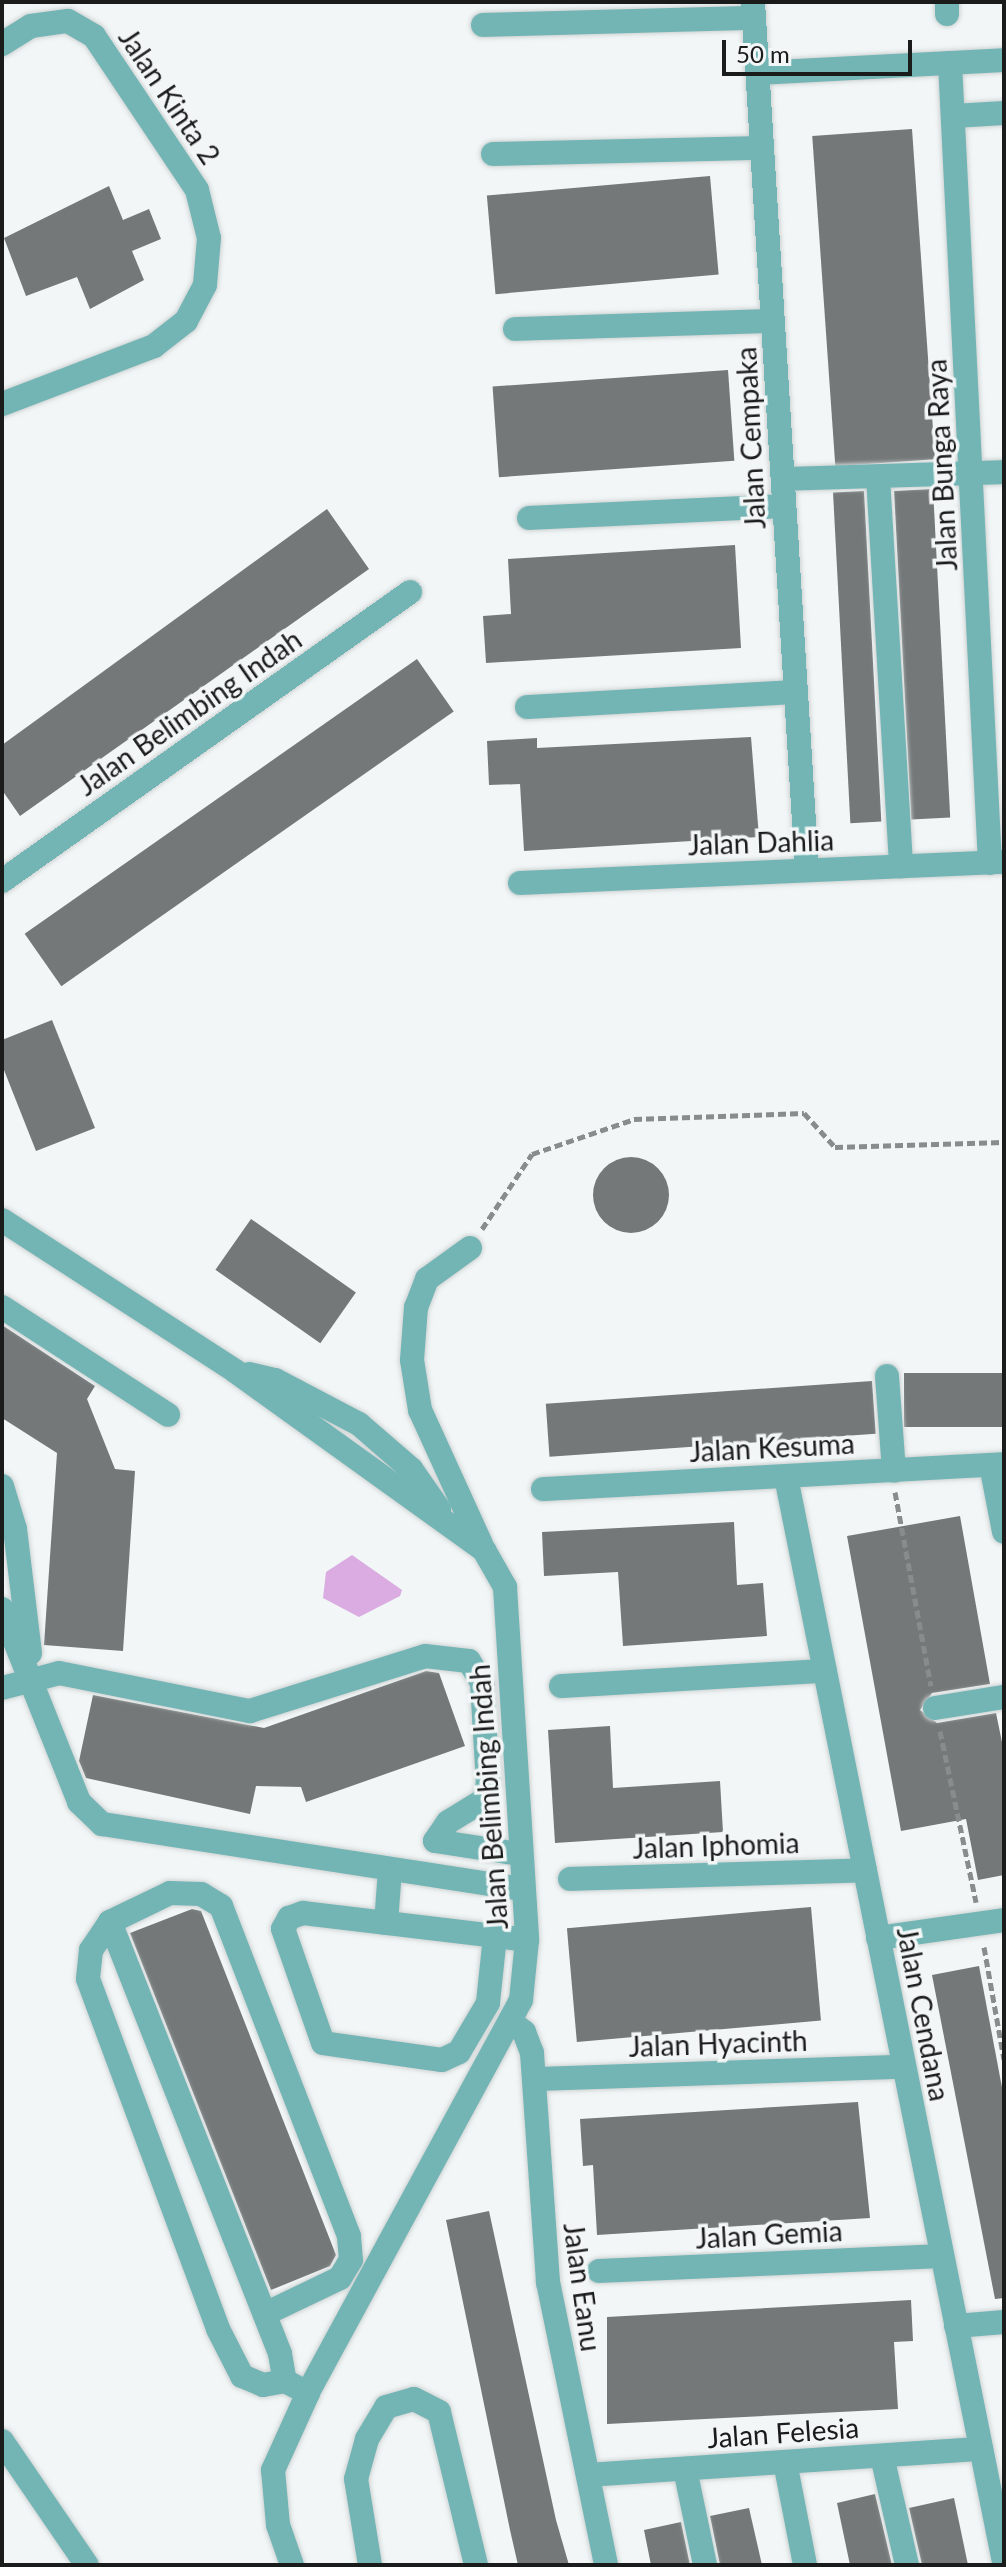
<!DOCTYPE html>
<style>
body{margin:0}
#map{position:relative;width:1006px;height:2567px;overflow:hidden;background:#f2f6f6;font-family:Lato,sans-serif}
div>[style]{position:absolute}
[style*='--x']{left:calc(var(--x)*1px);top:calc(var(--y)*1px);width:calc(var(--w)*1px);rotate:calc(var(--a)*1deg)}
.water>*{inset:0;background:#daace2}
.building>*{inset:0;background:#747878;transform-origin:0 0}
.round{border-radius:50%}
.path>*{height:5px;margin-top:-2.5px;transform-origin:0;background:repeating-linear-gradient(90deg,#898c8c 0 8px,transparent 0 12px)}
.roads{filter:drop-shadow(0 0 2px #cfd3d3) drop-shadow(0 0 2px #cfd3d3)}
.minor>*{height:24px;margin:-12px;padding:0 12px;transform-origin:12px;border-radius:12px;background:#73b5b5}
span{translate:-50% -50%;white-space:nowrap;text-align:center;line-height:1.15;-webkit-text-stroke:7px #f2f6f6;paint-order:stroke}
.street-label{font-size:28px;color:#1a1c1b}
.frame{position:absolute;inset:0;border:4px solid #1a1c1b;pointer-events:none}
.scale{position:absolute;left:722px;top:40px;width:190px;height:36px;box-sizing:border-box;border:4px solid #1a1c1b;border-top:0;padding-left:10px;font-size:24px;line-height:28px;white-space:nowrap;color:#1a1c1b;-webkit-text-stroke:6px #f2f6f6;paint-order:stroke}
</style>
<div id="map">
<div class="water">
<i style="clip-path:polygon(352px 1555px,402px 1590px,400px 1596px,359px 1617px,323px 1598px,326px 1572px)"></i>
</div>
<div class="building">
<i style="left:912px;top:129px;width:331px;height:100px;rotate:86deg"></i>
<i style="left:710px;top:176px;width:99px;height:224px;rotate:85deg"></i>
<i style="clip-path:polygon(109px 186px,123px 220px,149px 209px,161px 239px,132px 251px,144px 280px,90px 309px,77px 277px,26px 296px,4px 238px)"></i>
<i style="left:728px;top:370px;width:91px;height:236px;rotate:86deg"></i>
<i style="left:933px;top:489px;width:329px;height:39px;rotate:87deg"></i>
<i style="left:864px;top:491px;width:331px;height:31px;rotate:87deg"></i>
<i style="clip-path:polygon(327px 509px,369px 569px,20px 816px,2px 790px,2px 745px)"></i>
<i style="clip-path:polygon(735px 545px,741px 648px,486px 663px,483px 616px,511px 614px,508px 559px)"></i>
<i style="left:417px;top:659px;width:64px;height:479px;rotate:55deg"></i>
<i style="clip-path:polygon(751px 737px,759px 837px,524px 851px,520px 784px,489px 785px,487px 741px,537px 738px,537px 748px)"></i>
<i style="clip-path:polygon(52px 1020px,95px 1128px,36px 1151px,2px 1065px,2px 1040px)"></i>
<i class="round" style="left:593px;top:1157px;width:76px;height:76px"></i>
<i style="left:251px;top:1219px;width:128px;height:62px;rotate:35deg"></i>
<i style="clip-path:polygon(2px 1325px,95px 1386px,87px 1399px,115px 1469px,135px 1471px,123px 1651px,44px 1645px,57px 1453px,2px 1418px)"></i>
<i style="left:1004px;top:1373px;width:54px;height:100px;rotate:90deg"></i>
<i style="left:872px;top:1381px;width:53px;height:327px;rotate:86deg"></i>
<i style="clip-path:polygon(960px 1516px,990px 1684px,932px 1693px,920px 1710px,937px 1723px,996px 1713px,1004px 1752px,1004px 1875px,978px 1880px,966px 1819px,901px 1831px,847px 1536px)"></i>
<i style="clip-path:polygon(734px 1522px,737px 1585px,763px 1583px,767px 1636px,623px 1646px,618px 1572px,544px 1576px,542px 1532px)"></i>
<i style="clip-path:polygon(426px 1671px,439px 1673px,465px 1746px,306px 1802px,301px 1787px,256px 1786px,250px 1814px,86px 1778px,79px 1761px,93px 1695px,264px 1728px)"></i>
<i style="clip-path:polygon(610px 1726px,613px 1788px,720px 1781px,723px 1832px,555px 1843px,548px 1730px)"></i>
<i style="left:811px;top:1907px;width:114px;height:245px;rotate:85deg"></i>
<i style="clip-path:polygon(192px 1909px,201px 1911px,336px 2255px,330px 2266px,271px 2290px,130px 1933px)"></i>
<i style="clip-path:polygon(979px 1966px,1004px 2098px,1004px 2298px,995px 2299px,932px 1975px)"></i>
<i style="clip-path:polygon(858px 2102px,870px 2218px,597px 2235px,593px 2165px,583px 2166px,580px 2119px)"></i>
<i style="clip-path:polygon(489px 2211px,556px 2520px,569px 2565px,518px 2565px,510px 2530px,446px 2220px)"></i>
<i style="clip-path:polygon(911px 2300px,913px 2341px,894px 2342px,898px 2409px,607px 2424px,607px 2317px)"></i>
<i style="clip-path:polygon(875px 2494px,892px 2565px,850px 2565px,837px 2503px)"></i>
<i style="clip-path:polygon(954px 2498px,968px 2565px,922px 2565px,909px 2508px)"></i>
<i style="clip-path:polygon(749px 2508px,762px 2565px,720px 2565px,710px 2516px)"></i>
<i style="clip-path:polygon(681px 2522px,690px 2565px,651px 2565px,644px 2530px)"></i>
</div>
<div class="path">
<i style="--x:482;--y:1229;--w:90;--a:-56.3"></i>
<i style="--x:532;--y:1154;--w:108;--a:-18.9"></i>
<i style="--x:634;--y:1119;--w:170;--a:-2"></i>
<i style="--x:804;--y:1113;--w:46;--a:47.6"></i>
<i style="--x:835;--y:1147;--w:169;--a:-1.7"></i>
<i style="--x:895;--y:1492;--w:197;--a:79.5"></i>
<i style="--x:940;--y:1731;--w:175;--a:78.1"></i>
<i style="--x:984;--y:1947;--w:114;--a:79.9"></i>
</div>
<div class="roads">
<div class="minor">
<i style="--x:753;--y:2;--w:870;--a:86.44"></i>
<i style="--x:947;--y:2;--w:12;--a:90"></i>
<i style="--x:483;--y:25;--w:271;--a:-1.5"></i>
<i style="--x:2;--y:44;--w:34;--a:-32"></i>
<i style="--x:31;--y:26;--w:37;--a:-8"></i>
<i style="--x:68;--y:21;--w:30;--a:30"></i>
<i style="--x:94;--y:36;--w:185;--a:56.2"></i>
<i style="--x:197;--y:190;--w:49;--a:76"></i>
<i style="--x:209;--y:238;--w:47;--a:94.9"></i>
<i style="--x:205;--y:285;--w:41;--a:117.8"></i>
<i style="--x:186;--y:321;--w:41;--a:142"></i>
<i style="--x:154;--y:346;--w:163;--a:159.1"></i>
<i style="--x:950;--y:63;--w:801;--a:87.14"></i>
<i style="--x:758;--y:73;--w:246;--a:-3"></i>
<i style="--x:954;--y:116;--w:50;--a:-3.4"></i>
<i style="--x:493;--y:154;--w:269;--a:-1.3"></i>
<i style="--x:515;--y:329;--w:258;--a:-1.8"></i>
<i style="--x:878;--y:477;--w:390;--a:86.6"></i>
<i style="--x:783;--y:479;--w:221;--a:-1.8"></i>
<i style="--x:529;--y:518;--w:255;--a:-2.7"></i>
<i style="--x:527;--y:707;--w:269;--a:-3.2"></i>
<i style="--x:2;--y:881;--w:500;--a:-35.3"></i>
<i style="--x:520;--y:883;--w:484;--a:-2.5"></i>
<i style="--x:2;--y:1220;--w:278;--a:32.9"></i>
<i style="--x:235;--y:1371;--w:307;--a:35.7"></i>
<i style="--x:484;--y:1550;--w:43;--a:60.4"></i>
<i style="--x:505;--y:1587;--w:354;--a:86.4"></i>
<i style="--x:527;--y:1940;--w:60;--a:95.7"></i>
<i style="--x:521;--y:2000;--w:447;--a:118.5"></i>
<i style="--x:308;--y:2393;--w:85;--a:114.4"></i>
<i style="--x:273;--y:2470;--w:55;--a:84.8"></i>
<i style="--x:278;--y:2525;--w:42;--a:70.7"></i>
<i style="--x:470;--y:1248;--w:53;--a:144.2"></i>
<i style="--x:427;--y:1279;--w:30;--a:111"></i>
<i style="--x:416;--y:1307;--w:53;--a:94.3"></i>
<i style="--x:412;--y:1360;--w:51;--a:80.9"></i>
<i style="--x:420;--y:1410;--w:147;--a:65.5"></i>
<i style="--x:2;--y:1307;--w:198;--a:33"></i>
<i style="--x:249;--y:1374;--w:27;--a:13"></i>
<i style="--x:275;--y:1380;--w:95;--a:27.6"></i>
<i style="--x:359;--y:1424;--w:69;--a:40.9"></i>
<i style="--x:411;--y:1469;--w:49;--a:55"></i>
<i style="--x:887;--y:1376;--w:95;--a:85.8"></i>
<i style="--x:991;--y:1465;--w:68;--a:79"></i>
<i style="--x:786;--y:1477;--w:1107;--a:78.64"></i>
<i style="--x:2;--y:1486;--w:45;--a:73.2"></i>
<i style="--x:15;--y:1529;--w:125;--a:83.1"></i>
<i style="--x:543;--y:1489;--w:462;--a:-3.1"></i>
<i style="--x:2;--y:1609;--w:208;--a:68.2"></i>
<i style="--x:79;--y:1802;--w:32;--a:44"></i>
<i style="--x:102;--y:1824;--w:425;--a:8.8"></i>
<i style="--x:561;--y:1686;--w:264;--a:-3.3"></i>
<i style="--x:2;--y:1688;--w:59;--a:-14.7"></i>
<i style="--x:59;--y:1673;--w:195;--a:11.3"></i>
<i style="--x:250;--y:1711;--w:183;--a:-17.4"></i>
<i style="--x:425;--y:1656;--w:44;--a:6.5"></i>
<i style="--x:469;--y:1661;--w:26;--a:59"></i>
<i style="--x:482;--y:1683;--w:100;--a:86.6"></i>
<i style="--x:488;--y:1783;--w:17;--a:103"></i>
<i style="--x:484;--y:1800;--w:42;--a:148.6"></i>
<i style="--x:448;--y:1822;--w:23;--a:124"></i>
<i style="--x:435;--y:1841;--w:85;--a:8.8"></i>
<i style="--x:935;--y:1708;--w:70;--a:-9.1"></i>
<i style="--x:570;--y:1879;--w:295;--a:-1.7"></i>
<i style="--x:110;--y:1922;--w:464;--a:68.5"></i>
<i style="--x:280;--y:2354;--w:27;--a:80"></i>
<i style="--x:386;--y:1923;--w:53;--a:-85.7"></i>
<i style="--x:495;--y:1936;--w:67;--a:96"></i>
<i style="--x:488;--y:2003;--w:57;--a:120.6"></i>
<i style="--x:459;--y:2052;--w:19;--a:155"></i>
<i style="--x:442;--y:2060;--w:120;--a:-171.9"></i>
<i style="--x:323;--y:2043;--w:121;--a:-109.3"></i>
<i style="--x:283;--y:1929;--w:13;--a:-61"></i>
<i style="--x:289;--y:1918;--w:15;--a:-20"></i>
<i style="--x:303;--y:1913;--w:193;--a:6.8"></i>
<i style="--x:495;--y:1936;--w:32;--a:7"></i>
<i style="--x:878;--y:1938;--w:127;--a:-8.1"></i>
<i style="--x:510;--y:2021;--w:18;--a:38"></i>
<i style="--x:524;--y:2032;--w:22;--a:69"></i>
<i style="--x:532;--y:2053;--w:230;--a:86"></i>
<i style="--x:548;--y:2282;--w:289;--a:78.4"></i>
<i style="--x:535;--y:2079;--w:369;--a:-1.9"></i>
<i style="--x:599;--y:2271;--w:343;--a:-2.5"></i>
<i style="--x:265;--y:2314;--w:83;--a:-25.6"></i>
<i style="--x:340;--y:2278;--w:21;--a:-59"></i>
<i style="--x:351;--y:2260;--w:24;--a:-95"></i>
<i style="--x:349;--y:2236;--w:354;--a:-111.2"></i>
<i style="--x:221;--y:1906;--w:23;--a:-149"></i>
<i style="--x:201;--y:1894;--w:31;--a:-178"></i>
<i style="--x:170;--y:1893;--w:67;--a:154.2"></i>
<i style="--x:110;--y:1922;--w:34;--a:124"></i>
<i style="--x:91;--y:1950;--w:29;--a:96"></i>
<i style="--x:88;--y:1979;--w:373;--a:69.6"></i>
<i style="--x:218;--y:2329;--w:53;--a:62.9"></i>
<i style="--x:242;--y:2376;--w:23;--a:23"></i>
<i style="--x:263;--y:2385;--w:22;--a:-10"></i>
<i style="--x:285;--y:2381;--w:26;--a:28"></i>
<i style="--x:956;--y:2326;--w:48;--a:-4.8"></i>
<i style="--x:2;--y:2441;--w:150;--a:55.6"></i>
<i style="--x:882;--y:2456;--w:112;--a:77.1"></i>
<i style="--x:785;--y:2462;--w:105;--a:79"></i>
<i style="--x:685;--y:2469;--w:98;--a:78.2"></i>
<i style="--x:588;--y:2475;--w:394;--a:-3.8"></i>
<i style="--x:370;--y:2565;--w:87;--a:-99.2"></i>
<i style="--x:356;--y:2479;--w:41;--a:-74.6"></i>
<i style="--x:367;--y:2439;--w:37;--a:-59"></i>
<i style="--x:386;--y:2407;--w:29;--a:-16"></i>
<i style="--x:414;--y:2399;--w:28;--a:27"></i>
<i style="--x:439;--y:2412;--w:157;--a:76.4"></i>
</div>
</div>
<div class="street-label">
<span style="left:170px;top:96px;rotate:56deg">Jalan Kinta 2</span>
<span style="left:750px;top:438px;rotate:-93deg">Jalan Cempaka</span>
<span style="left:941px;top:465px;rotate:-93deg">Jalan Bunga Raya</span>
<span style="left:189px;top:712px;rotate:-35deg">Jalan Belimbing Indah</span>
<span style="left:761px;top:842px;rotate:-2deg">Jalan Dahlia</span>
<span style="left:772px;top:1447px;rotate:-3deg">Jalan Kesuma</span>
<span style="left:488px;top:1797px;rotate:-94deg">Jalan Belimbing Indah</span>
<span style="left:716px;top:1845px;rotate:-2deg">Jalan Iphomia</span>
<span style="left:924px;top:2014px;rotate:79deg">Jalan Cendana</span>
<span style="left:718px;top:2043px;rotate:-2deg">Jalan Hyacinth</span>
<span style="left:769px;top:2234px;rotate:-3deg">Jalan Gemia</span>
<span style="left:583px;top:2287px;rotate:82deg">Jalan Eanu</span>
<span style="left:783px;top:2432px;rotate:-4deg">Jalan Felesia</span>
</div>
<div class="frame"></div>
<div class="scale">50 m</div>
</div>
